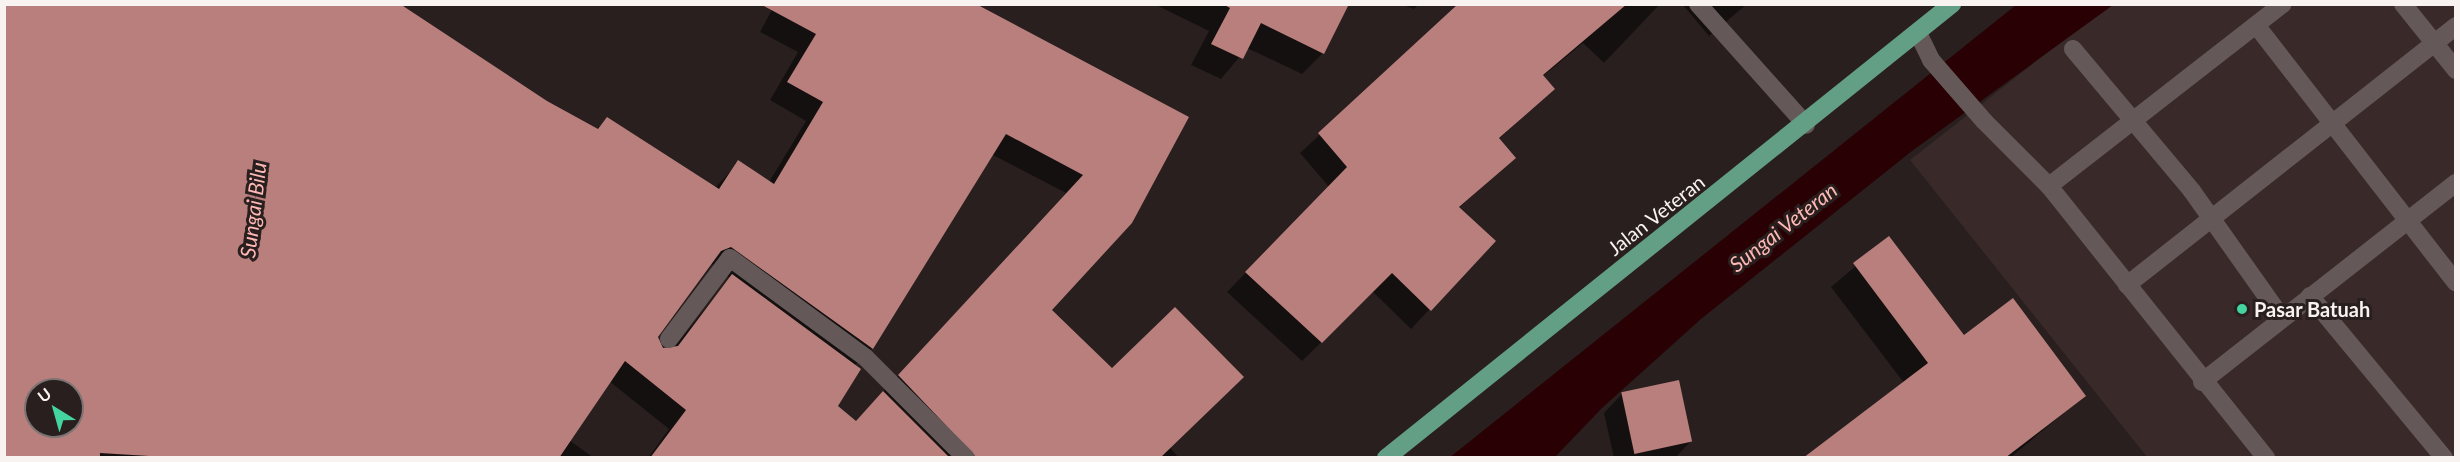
<!DOCTYPE html>
<style>
body{margin:0}
#map{position:relative;width:2460px;height:462px;overflow:hidden;background:#291f1f;font-family:Lato,sans-serif}
div>[style]{position:absolute}
[style*='--x']{left:calc(var(--x)*1px);top:calc(var(--y)*1px);width:calc(var(--w)*1px);rotate:calc(var(--a)*1deg)}
.built>*{inset:0;background:#392928}
.water>*{inset:0;background:#290003}
.shadow>*{inset:0;background:#0007}
.building>*{inset:0;background:#b87f7c;transform-origin:0 0}
.street>*{height:18px;margin:-9px;padding:0 9px;transform-origin:9px;border-radius:9px;background:#645958}
.primary>*{height:18px;margin:-9px;padding:0 9px;transform-origin:9px;border-radius:9px;background:#639f84}
.dots>*{width:16px;height:16px;translate:-50% -50%;box-sizing:border-box;border:3px solid #291f1f;border-radius:50%}
span{translate:-50% -50%;white-space:nowrap;text-align:center;line-height:1.15;-webkit-text-stroke:6px #291f1f;paint-order:stroke}
.street-label{font-size:20px;color:#f8f2f1}
.poi-label{font-size:20px;color:#f8f2f1;font-weight:700}
.left{translate:0 -50%;text-align:left}
.water-label{font-size:21px;color:#feb9b4;font-style:italic}
.frame{position:absolute;inset:0;border:6px solid #f8f2f1;pointer-events:none}
.north{position:absolute;left:24px;top:378px;width:60px;height:60px;box-sizing:border-box;background:#291f1f;border:2px solid #7c7373;border-radius:50%;rotate:323deg;font-size:16px;font-weight:700;line-height:24px;text-align:center;color:#f8f2f1}
.north::after{content:'';display:block;margin:auto;width:21px;height:27px;background:#44d4a0;clip-path:polygon(50% 0,100% 100%,50% 72%,0 100%)}
</style>
<div id="map">
<div class="built">
<i style="clip-path:polygon(2108px 5px,2455px 5px,2455px 457px,2147px 457px,1910px 160px)"></i>
</div>
<div class="water">
<i style="clip-path:polygon(2016px 5px,2113px 5px,1912px 151px,1701px 319px,1602px 408px,1555px 457px,1449px 458px)"></i>
</div>
<div class="shadow">
<i style="clip-path:polygon(evenodd,4px 4px,546px 102px,596px 130px,607px 119px,715px 188px,739px 162px,769px 182px,806px 121px,770px 100px,798px 52px,760px 32px,775px 4px,1187px 117px,1050px 310px,1179px 458px,648px 458px,669px 429px,609px 381px,569px 440px,594px 458px,4px 458px,4px 4px,991px 154px,1066px 193px,855px 422px,836px 407px,854px 366px,872px 348px,991px 154px,4px 4px,712px 264px,730px 278px,672px 350px,660px 349px,658px 332px,712px 264px,4px 4px,36px 390px,72px 390px,72px 426px,36px 426px,36px 390px)"></i>
<i style="clip-path:polygon(1154px 4px,1347px 4px,1323px 53px,1302px 74px,1247px 48px,1221px 79px,1191px 65px,1209px 31px)"></i>
<i style="clip-path:polygon(1400px 4px,1419px 4px,1414px 9px)"></i>
<i style="clip-path:polygon(1474px 4px,1660px 4px,1604px 63px,1583px 43px,1542px 77px,1553px 89px,1498px 140px,1514px 158px,1459px 208px,1494px 241px,1411px 329px,1373px 292px,1302px 361px,1227px 292px,1329px 187px,1300px 153px,1416px 47px)"></i>
<i style="clip-path:polygon(1682px 4px,1747px 4px,1709px 36px)"></i>
<i style="clip-path:polygon(1889px 238px,1964px 338px,2084px 396px,2010px 458px,1807px 458px,1904px 383px,1831px 287px)"></i>
<i style="clip-path:polygon(1622px 394px,1690px 442px,1675px 458px,1614px 458px,1604px 413px)"></i>
</div>
<div class="building">
<i style="clip-path:polygon(evenodd,4px 4px,400px 4px,547px 101px,598px 129px,607px 117px,719px 189px,738px 160px,774px 184px,823px 102px,787px 82px,816px 34px,760px 4px,976px 4px,1189px 117px,1132px 223px,1052px 310px,1112px 368px,1175px 307px,1244px 377px,1160px 458px,977px 458px,898px 375px,1083px 175px,1006px 134px,873px 349px,731px 247px,721px 251px,658px 337px,663px 348px,678px 346px,732px 274px,861px 369px,838px 406px,856px 421px,883px 391px,950px 458px,650px 458px,686px 410px,625px 361px,559px 458px,182px 458px,100px 453px,100px 458px,4px 458px,4px 4px,36px 390px,72px 390px,72px 426px,36px 426px,36px 390px)"></i>
<i style="clip-path:polygon(1223px 4px,1349px 4px,1324px 54px,1261px 23px,1243px 59px,1211px 44px,1230px 8px)"></i>
<i style="clip-path:polygon(1458px 4px,1627px 4px,1543px 75px,1555px 89px,1499px 138px,1516px 158px,1459px 207px,1496px 241px,1431px 311px,1392px 273px,1322px 343px,1245px 272px,1347px 167px,1318px 133px)"></i>
<i style="clip-path:polygon(1889px 236px,1964px 335px,2013px 298px,2086px 396px,2005px 458px,1803px 458px,1928px 363px,1853px 263px)"></i>
<i style="left:1679px;top:380px;width:63px;height:59px;rotate:78deg"></i>
</div>
<div class="street">
<i style="--x:1698;--y:4;--w:162;--a:48.2"></i>
<i style="--x:2403;--y:4;--w:85;--a:51.2"></i>
<i style="--x:2256;--y:25;--w:326;--a:52.2"></i>
<i style="--x:1918;--y:33;--w:30;--a:64"></i>
<i style="--x:1931;--y:60;--w:81;--a:49"></i>
<i style="--x:1984;--y:121;--w:92;--a:45"></i>
<i style="--x:2049;--y:186;--w:348;--a:51.4"></i>
<i style="--x:2073;--y:49;--w:185;--a:50"></i>
<i style="--x:2192;--y:191;--w:156;--a:54.7"></i>
<i style="--x:2049;--y:186;--w:296;--a:-37.9"></i>
<i style="--x:2127;--y:285;--w:419;--a:-38.2"></i>
<i style="--x:2310;--y:296;--w:210;--a:50.4"></i>
<i style="--x:669;--y:339;--w:101;--a:-53"></i>
<i style="--x:730;--y:258;--w:167;--a:36.3"></i>
<i style="--x:865;--y:357;--w:143;--a:45"></i>
<i style="--x:2202;--y:382;--w:323;--a:-38.1"></i>
</div>
<div class="primary">
<i style="--x:1386;--y:458;--w:726;--a:-38.73"></i>
</div>
<div class="dots">
<i style="left:2242px;top:309px;background:#44d4a0"></i>
</div>
<div class="street-label">
<span style="left:1656px;top:215px;rotate:-38deg">Jalan Veteran</span>
</div>
<div class="poi-label">
<span class="left" style="left:2254px;top:309px">Pasar Batuah</span>
</div>
<div class="water-label">
<span style="left:253px;top:210px;rotate:-83deg">Sungai Bilu</span>
<span style="left:1783px;top:227px;rotate:-38deg">Sungai Veteran</span>
</div>
<div class="frame"></div>
<div class="north">U</div>
</div>
